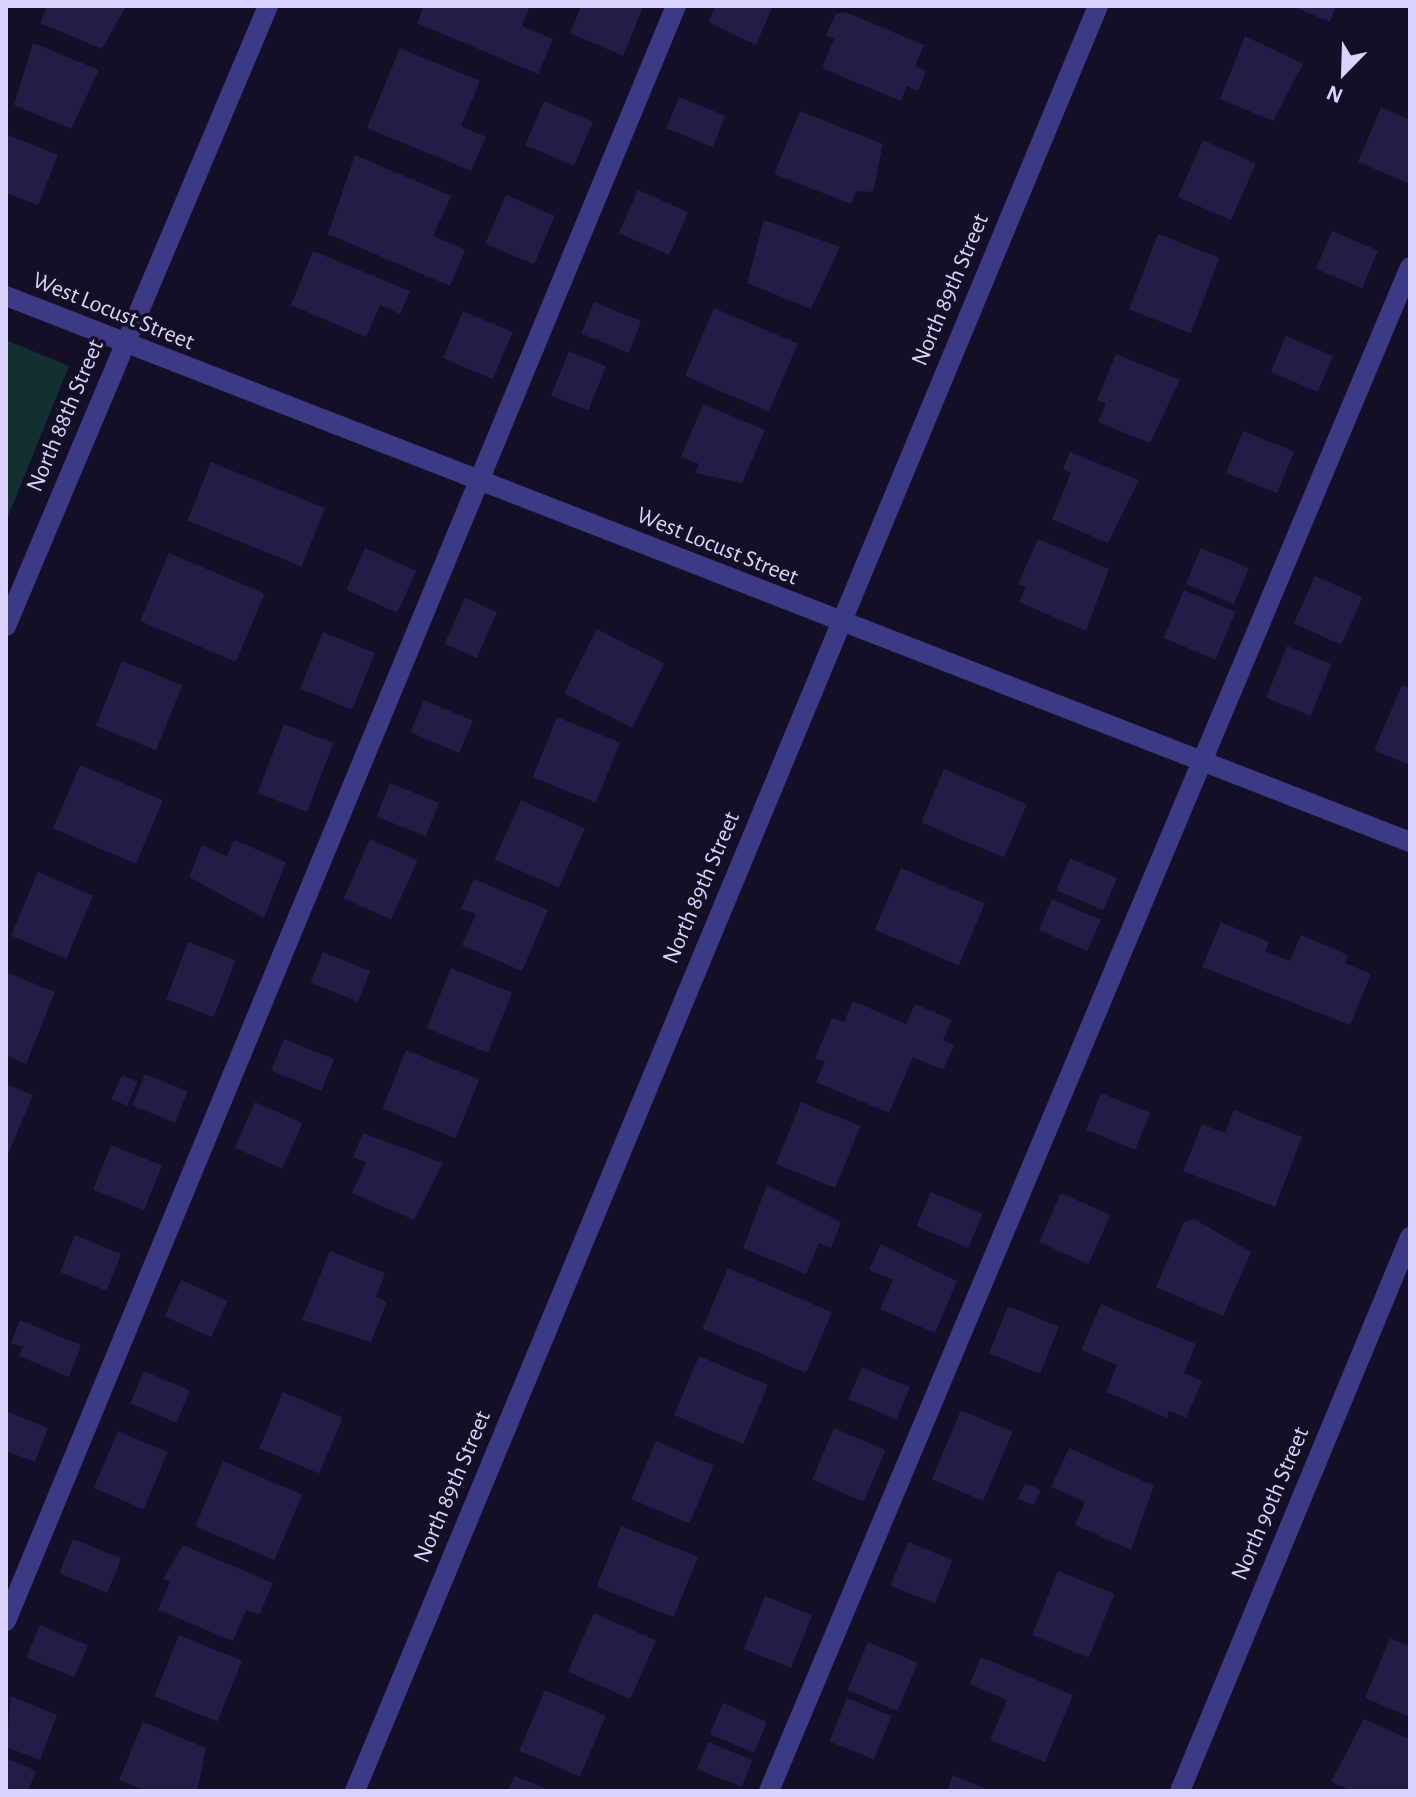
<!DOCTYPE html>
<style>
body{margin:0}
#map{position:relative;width:1416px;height:1797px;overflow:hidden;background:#130f26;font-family:"Alegreya Sans",sans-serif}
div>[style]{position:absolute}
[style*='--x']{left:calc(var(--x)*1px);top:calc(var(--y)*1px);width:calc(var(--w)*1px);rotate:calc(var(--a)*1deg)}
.green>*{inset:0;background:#12302f}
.building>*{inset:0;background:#241b47;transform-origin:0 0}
.service>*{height:20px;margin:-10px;padding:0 10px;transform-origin:10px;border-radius:10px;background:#3d3a85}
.minor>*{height:20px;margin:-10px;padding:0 10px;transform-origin:10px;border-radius:10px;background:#3d3a85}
span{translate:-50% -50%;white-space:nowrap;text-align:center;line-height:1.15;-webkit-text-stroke:7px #130f26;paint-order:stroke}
.street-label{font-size:24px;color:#d9d4ff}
.frame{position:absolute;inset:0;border:8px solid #d9d4ff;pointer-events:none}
.north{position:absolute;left:1304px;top:32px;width:80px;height:80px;-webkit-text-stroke:6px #130f26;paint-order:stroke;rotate:203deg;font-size:22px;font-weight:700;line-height:32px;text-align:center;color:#d9d4ff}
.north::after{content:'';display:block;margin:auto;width:28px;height:36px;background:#d9d4ff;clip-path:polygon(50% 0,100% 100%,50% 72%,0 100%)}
</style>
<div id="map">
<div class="green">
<i style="clip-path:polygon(6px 340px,69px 366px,6px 521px)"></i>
</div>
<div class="building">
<i style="clip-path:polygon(47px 6px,126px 6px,102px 49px,40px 23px)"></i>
<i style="clip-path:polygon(424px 6px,530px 6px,522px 26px,553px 39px,538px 74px,417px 23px)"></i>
<i style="clip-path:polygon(581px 6px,643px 7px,623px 56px,570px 33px)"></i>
<i style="clip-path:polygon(716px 6px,768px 6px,772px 8px,756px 45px,708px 22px)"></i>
<i style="clip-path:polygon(1292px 6px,1336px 6px,1330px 22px)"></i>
<i style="clip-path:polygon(845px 12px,924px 45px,915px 66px,926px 71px,918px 91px,907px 86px,901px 101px,822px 68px,834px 39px,826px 35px,836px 14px)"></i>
<i style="clip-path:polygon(1245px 36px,1303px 64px,1273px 121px,1220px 99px)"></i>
<i style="clip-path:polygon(33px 43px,99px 70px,71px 129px,14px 105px)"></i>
<i style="clip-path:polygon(400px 48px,480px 81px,461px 126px,486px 137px,471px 171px,367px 128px)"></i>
<i style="left:679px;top:97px;width:50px;height:34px;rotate:22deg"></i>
<i style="left:544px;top:101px;width:53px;height:48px;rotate:23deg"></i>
<i style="clip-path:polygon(1381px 107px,1410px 120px,1410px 184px,1358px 162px)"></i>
<i style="clip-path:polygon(800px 111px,883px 144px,873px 192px,856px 191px,851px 204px,774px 174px)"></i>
<i style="clip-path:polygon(6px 134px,58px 155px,38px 205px,6px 193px)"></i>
<i style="left:1203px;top:140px;width:58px;height:62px;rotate:24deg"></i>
<i style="clip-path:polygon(355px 155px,451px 196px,433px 236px,465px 250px,450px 286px,328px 234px)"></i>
<i style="left:638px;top:190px;width:55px;height:47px;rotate:24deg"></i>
<i style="left:506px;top:195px;width:53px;height:53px;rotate:23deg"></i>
<i style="clip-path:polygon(764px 220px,840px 247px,811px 309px,747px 283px)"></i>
<i style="left:1332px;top:231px;width:50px;height:41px;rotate:23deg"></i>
<i style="left:1158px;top:234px;width:66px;height:81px;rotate:21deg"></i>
<i style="clip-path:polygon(313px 251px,410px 291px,400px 314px,380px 305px,366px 337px,291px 305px)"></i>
<i style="left:594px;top:302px;width:51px;height:34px;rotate:22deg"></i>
<i style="left:714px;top:308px;width:91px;height:74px;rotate:23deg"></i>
<i style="left:463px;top:311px;width:54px;height:51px;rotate:23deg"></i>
<i style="left:1286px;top:336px;width:51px;height:39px;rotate:23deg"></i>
<i style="left:569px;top:351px;width:40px;height:48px;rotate:22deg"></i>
<i style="clip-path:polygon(1116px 354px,1180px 380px,1150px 443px,1098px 422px,1106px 404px,1097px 400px)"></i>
<i style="clip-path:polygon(703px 404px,765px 430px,742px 483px,695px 473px,699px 464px,681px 457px)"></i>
<i style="left:1243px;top:431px;width:55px;height:45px;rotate:22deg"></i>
<i style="clip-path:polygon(1070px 452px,1139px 480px,1108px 543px,1052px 519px,1071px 473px,1063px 469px)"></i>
<i style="left:211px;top:462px;width:123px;height:63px;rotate:22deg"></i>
<i style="clip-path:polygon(1038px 539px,1109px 569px,1086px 631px,1019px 602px,1026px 587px,1018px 584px)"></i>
<i style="left:365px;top:548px;width:56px;height:46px;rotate:24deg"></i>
<i style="left:1201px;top:548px;width:52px;height:39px;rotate:23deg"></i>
<i style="left:169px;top:553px;width:104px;height:74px;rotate:23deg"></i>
<i style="left:1315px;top:576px;width:52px;height:52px;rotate:24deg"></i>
<i style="left:1184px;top:590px;width:56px;height:52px;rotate:23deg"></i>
<i style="left:465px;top:598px;width:35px;height:50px;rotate:24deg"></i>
<i style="left:597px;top:629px;width:76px;height:72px;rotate:27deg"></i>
<i style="left:323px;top:632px;width:56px;height:61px;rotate:22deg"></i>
<i style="left:1287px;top:646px;width:48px;height:56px;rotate:22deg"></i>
<i style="left:122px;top:661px;width:65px;height:70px;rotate:22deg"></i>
<i style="clip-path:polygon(1402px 685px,1410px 689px,1410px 765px,1374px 750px)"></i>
<i style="left:424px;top:700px;width:53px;height:35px;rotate:23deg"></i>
<i style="left:557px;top:717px;width:68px;height:65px;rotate:22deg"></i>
<i style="left:284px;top:724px;width:53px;height:74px;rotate:21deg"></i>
<i style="left:80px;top:765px;width:90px;height:69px;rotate:23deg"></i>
<i style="left:944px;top:769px;width:90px;height:58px;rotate:23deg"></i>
<i style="left:390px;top:783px;width:53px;height:36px;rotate:22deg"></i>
<i style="left:521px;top:800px;width:70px;height:65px;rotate:24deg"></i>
<i style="left:370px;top:839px;width:52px;height:65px;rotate:24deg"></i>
<i style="clip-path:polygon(234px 840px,286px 862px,264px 918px,189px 877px,202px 845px,227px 856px)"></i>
<i style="left:1070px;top:858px;width:51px;height:35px;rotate:23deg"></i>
<i style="left:901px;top:868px;width:91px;height:67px;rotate:23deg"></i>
<i style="left:38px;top:872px;width:60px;height:69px;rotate:23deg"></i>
<i style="clip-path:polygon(474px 879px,548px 910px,522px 971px,462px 945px,476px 914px,461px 909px)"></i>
<i style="left:1052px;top:899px;width:53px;height:34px;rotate:23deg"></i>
<i style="clip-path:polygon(1221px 922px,1269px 942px,1265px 951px,1290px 961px,1301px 935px,1348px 955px,1345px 963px,1371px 974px,1350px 1025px,1202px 967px)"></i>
<i style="left:188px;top:942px;width:51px;height:61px;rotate:21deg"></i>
<i style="left:323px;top:952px;width:51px;height:33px;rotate:22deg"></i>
<i style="left:451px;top:968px;width:66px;height:65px;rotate:22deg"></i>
<i style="clip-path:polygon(6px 972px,55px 992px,26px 1064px,6px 1055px)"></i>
<i style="clip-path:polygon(853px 1001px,906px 1024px,915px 1004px,952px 1020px,943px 1040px,954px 1045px,943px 1070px,913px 1057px,889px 1113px,816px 1082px,825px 1062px,815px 1058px,832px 1018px,844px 1022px)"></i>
<i style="left:284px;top:1039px;width:54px;height:34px;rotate:22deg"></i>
<i style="left:406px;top:1050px;width:79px;height:63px;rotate:22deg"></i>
<i style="left:145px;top:1074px;width:46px;height:34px;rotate:22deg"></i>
<i style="left:122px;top:1075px;width:17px;height:26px;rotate:24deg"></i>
<i style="clip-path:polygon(6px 1084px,33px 1095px,6px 1159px)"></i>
<i style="left:1101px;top:1093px;width:53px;height:40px;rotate:22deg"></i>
<i style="left:255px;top:1102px;width:52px;height:50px;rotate:24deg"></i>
<i style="left:801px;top:1102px;width:64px;height:67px;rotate:22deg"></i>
<i style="clip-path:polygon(1234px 1110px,1302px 1137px,1275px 1207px,1183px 1171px,1202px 1124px,1225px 1133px)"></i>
<i style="clip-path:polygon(363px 1133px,443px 1163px,414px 1220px,352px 1193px,366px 1162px,353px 1157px)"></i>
<i style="left:111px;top:1145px;width:55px;height:48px;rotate:22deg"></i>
<i style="clip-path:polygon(767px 1185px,841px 1222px,831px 1248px,819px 1243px,806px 1274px,743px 1248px)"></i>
<i style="left:931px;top:1192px;width:56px;height:37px;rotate:23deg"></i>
<i style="left:1061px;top:1193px;width:54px;height:54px;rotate:24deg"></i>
<i style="clip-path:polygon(1194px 1219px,1251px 1252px,1223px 1316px,1156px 1287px,1184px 1222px)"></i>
<i style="left:75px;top:1235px;width:50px;height:40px;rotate:22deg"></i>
<i style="clip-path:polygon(881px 1244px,957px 1281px,935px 1333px,880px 1309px,893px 1280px,869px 1270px)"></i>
<i style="clip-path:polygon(330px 1251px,385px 1273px,376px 1297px,387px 1302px,371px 1342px,302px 1320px)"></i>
<i style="left:728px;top:1268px;width:113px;height:66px;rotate:23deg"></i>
<i style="left:181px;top:1280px;width:51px;height:40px;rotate:24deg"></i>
<i style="clip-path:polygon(1101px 1304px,1196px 1344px,1184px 1373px,1202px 1381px,1186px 1418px,1169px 1411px,1167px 1418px,1106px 1392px,1117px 1365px,1081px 1350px)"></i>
<i style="left:1008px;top:1306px;width:55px;height:51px;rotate:22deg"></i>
<i style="clip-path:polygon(20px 1320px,81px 1345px,69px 1377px,19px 1356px,23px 1347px,11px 1343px)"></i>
<i style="left:699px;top:1356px;width:75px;height:64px;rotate:23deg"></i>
<i style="left:862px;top:1367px;width:52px;height:35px;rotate:23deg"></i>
<i style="left:144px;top:1371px;width:50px;height:35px;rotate:23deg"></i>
<i style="left:283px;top:1392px;width:65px;height:61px;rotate:23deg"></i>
<i style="left:961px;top:1410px;width:56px;height:75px;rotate:23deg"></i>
<i style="clip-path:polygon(6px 1411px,48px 1428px,35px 1462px,6px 1451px)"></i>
<i style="left:834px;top:1428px;width:56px;height:56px;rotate:23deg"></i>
<i style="left:118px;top:1431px;width:54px;height:62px;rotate:23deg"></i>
<i style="left:656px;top:1441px;width:63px;height:63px;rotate:23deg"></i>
<i style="clip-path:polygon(1069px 1448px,1154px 1486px,1131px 1550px,1075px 1525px,1085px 1502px,1051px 1487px)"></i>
<i style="left:223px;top:1461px;width:86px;height:71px;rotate:23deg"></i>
<i style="left:1025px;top:1483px;width:17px;height:17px;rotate:24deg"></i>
<i style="left:621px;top:1526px;width:83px;height:65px;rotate:22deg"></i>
<i style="left:73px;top:1539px;width:52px;height:37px;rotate:22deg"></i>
<i style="left:908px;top:1542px;width:48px;height:47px;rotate:22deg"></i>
<i style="clip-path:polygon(183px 1545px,273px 1583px,259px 1615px,246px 1610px,233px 1641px,158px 1610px,170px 1582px,163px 1579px)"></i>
<i style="left:1058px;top:1571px;width:61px;height:69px;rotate:22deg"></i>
<i style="left:765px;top:1596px;width:51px;height:57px;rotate:22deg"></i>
<i style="left:594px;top:1613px;width:68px;height:64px;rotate:24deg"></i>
<i style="left:40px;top:1625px;width:52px;height:35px;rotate:23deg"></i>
<i style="left:179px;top:1635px;width:68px;height:66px;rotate:22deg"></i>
<i style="clip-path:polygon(1390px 1638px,1410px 1647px,1410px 1717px,1365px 1698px)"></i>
<i style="left:868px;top:1642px;width:54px;height:52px;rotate:23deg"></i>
<i style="clip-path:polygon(981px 1657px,1073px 1695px,1045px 1762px,990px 1740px,1007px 1700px,970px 1684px)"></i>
<i style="left:545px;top:1690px;width:66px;height:66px;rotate:23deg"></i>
<i style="clip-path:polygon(11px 1696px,57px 1715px,40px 1760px,6px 1747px)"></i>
<i style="left:847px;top:1698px;width:48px;height:47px;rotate:22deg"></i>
<i style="left:723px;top:1703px;width:48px;height:34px;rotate:23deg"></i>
<i style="clip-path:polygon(1364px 1719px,1410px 1739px,1410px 1791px,1352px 1791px,1331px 1782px)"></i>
<i style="clip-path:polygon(143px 1722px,206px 1748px,197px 1791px,146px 1791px,119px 1780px)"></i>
<i style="left:708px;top:1742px;width:48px;height:29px;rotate:22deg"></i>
<i style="clip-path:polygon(6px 1758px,36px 1771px,28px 1791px,6px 1791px)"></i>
<i style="clip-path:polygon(953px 1775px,991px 1791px,947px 1791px)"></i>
<i style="clip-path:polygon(515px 1776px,552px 1791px,508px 1791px)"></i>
</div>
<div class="service">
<i style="--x:6;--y:1621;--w:1748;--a:-67.47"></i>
<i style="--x:769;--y:1791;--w:1653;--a:-67.19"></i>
</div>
<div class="minor">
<i style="--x:6;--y:296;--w:1506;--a:21.25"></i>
<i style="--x:6;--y:626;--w:673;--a:-67.09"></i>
<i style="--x:355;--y:1791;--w:1933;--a:-67.4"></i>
<i style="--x:1180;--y:1791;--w:600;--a:-67.45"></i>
</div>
<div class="street-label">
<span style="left:951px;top:290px;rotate:-67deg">North 89th Street</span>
<span style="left:113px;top:312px;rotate:22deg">West Locust Street</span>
<span style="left:66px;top:416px;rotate:-67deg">North 88th Street</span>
<span style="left:717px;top:547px;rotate:22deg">West Locust Street</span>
<span style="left:702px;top:888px;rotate:-67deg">North 89th Street</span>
<span style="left:453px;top:1487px;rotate:-67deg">North 89th Street</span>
<span style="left:1271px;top:1504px;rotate:-67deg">North 90th Street</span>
</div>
<div class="frame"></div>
<div class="north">N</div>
</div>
